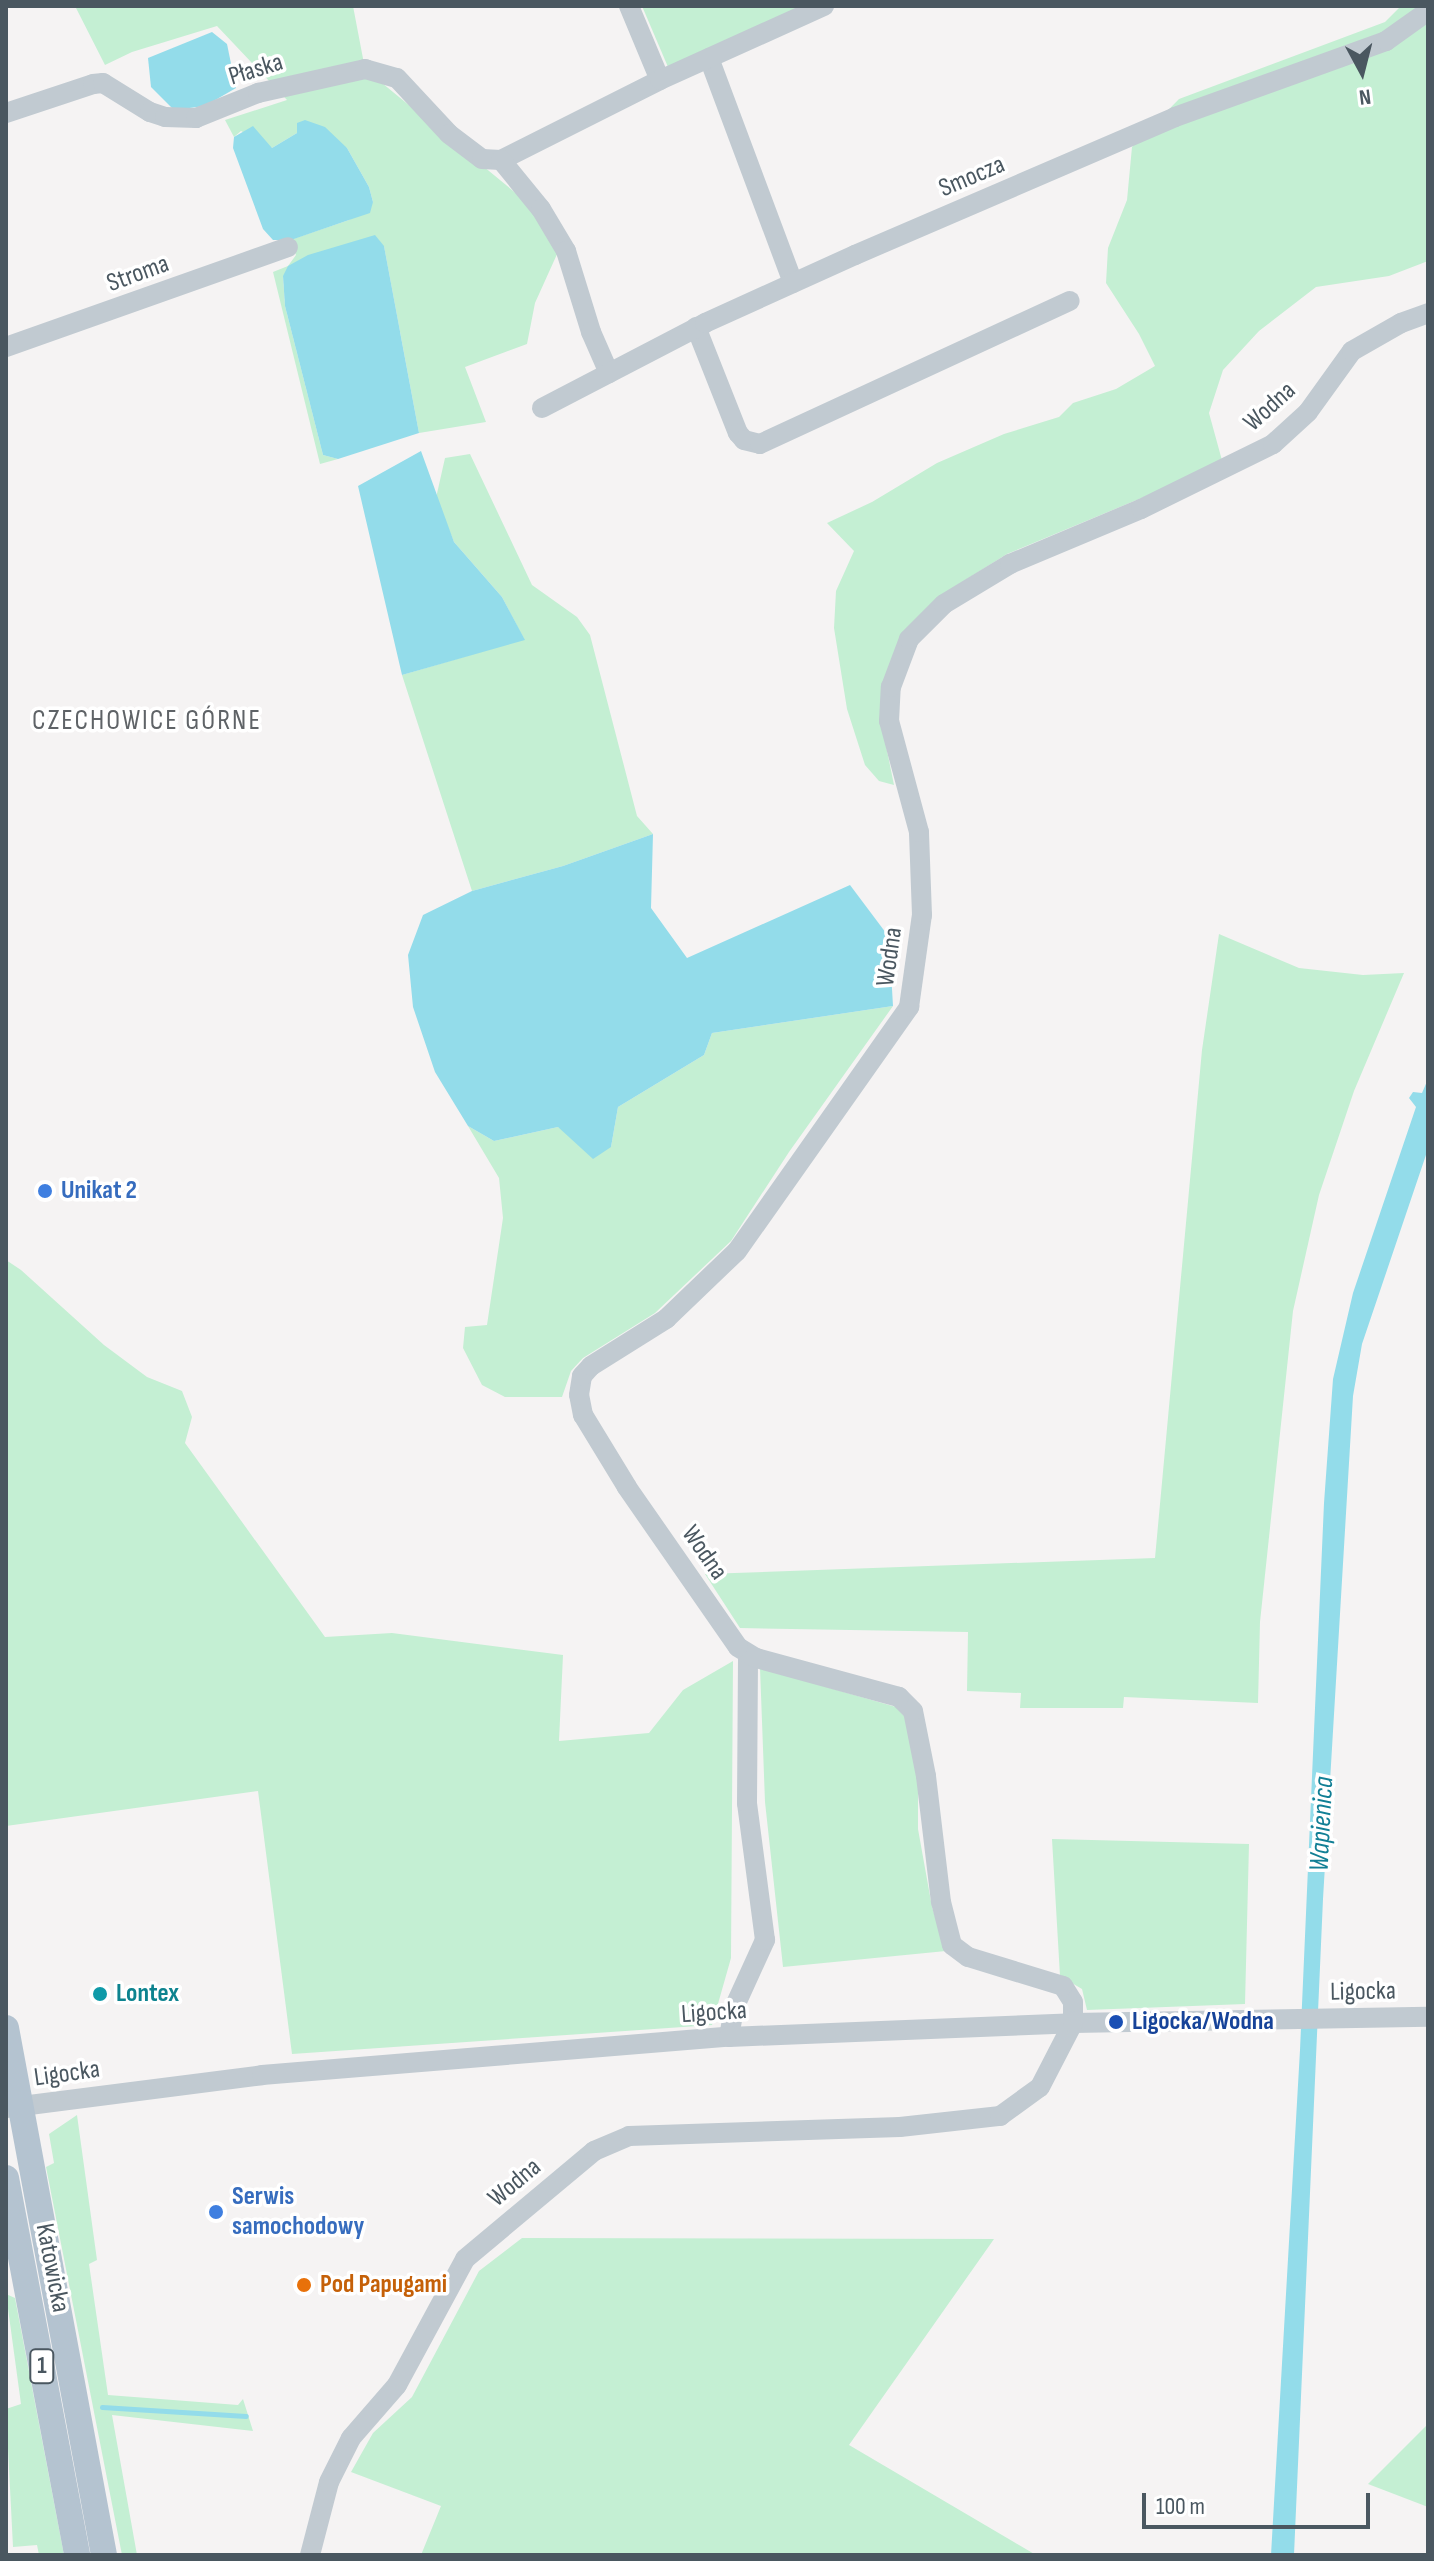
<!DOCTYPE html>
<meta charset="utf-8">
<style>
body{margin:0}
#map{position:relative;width:1434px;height:2561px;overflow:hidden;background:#f5f3f3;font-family:"Sofia Sans Condensed",sans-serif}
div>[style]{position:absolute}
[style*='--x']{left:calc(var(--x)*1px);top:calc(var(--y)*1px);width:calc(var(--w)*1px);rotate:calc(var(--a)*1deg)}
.green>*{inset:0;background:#c4efd3}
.water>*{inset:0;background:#93dcea}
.stream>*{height:5px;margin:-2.5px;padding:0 2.5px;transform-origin:2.5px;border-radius:2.5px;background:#93dcea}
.minor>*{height:20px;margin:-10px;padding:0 10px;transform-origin:10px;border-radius:10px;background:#c1cad1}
.major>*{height:26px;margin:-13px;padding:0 13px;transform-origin:13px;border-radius:13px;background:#b4c3d0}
.dots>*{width:22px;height:22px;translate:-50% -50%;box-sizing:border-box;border:4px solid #fff;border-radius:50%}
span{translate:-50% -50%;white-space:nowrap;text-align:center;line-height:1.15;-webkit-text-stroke:7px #fff;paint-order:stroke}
.shield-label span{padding:2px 6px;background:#fff;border:2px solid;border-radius:6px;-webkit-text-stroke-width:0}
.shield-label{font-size:24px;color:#4a5760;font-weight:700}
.street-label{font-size:26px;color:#4a5760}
.shop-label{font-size:26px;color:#366cbe;font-weight:700}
.left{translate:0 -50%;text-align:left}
.culture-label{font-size:26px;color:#0d838f;font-weight:700}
.transit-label{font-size:26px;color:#164399;font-weight:700}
.food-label{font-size:26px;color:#c56008;font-weight:700}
.neighbourhood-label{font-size:28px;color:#5f6367;letter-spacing:2px}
.water-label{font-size:28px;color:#117f95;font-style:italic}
.frame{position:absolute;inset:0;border:8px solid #4a5760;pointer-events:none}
.north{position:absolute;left:1322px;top:32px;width:80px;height:80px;-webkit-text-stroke:6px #fff;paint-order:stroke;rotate:173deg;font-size:22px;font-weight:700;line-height:32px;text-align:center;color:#4a5760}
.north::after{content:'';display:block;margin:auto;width:28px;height:36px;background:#4a5760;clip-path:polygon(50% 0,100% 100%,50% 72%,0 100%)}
.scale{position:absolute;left:1142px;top:2493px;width:228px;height:36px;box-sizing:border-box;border:4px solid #4a5760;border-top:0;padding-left:10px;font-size:24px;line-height:28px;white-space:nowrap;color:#4a5760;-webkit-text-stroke:6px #fff;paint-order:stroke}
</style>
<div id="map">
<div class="green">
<i style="clip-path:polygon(75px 6px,353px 6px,365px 69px,529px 204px,558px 252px,535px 303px,527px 344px,465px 367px,486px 422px,419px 433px,384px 246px,283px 276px,285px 306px,323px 455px,338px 459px,320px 464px,273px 272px,288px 266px,296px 255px,290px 240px,349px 220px,373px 202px,369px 187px,347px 148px,297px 133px,272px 148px,241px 131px,234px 137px,225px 120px,287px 100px,217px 26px,132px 52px,105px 65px)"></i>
<i style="clip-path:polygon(642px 6px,808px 6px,668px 67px)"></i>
<i style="clip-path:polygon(1401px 6px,1428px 6px,1428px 261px,1389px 276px,1316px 287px,1259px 331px,1223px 370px,1209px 413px,1223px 464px,1007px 554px,938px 597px,882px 726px,894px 785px,879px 781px,865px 765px,847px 709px,834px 628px,836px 591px,854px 551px,827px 523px,872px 502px,937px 463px,1004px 434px,1059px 417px,1073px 403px,1116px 389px,1155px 366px,1139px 334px,1106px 283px,1108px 248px,1127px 200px,1132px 147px,1179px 99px,1385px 22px)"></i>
<i style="clip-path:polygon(470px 454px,532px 585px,577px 617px,590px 635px,637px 816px,653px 834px,563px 866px,472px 891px,402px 675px,524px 639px,502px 597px,454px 542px,436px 498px,445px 458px)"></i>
<i style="clip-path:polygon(1219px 934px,1299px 968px,1363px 975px,1404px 973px,1354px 1091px,1319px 1195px,1293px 1311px,1260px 1622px,1258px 1703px,1124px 1697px,1123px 1708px,1020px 1708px,1021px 1693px,967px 1691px,968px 1632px,740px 1628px,705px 1574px,1155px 1558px,1202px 1050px)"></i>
<i style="clip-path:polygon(893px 1006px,789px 1152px,731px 1241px,655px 1313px,583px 1358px,571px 1371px,562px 1397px,505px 1397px,482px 1385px,463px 1348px,465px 1327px,487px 1325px,503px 1218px,499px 1178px,468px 1126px,494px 1141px,558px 1127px,611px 1147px,618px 1107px,704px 1055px,712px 1033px)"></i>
<i style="clip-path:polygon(6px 1260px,21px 1270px,104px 1345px,147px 1377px,182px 1391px,192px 1417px,185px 1443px,325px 1637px,392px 1633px,563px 1655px,559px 1741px,649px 1733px,683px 1690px,733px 1661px,731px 1958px,712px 2025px,292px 2054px,258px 1791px,6px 1826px)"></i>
<i style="clip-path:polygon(760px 1668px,896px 1707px,905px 1717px,918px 1782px,918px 1829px,932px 1907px,946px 1951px,783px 1967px,765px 1802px)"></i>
<i style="clip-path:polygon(1052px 1839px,1249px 1844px,1245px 2004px,1087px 2010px,1082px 1989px,1060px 1976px)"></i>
<i style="clip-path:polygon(77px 2115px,97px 2260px,89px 2264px,108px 2395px,238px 2405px,243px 2399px,253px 2431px,112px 2415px,137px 2555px,122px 2555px,46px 2167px,54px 2163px,49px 2134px)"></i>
<i style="clip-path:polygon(522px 2238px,994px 2239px,849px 2445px,1036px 2555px,421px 2555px,441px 2506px,351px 2472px,373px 2433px,412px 2397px,479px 2271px)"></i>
<i style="clip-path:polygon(6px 2294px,15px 2298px,64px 2555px,39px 2555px,37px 2545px,13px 2547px,6px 2409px,21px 2404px)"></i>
<i style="clip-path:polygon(1428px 2424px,1428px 2507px,1368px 2484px)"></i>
</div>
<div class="water">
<i style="clip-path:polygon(212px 32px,227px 44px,236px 88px,205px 106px,174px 110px,151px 87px,148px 58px)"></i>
<i style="clip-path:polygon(305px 120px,325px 127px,347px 148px,369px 187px,373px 202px,370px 213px,349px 220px,291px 240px,273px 240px,263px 229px,233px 148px,234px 137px,253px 126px,272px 148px,297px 133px,297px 123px)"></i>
<i style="clip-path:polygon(375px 235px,384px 246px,419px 433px,338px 459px,323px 455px,285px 306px,283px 276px,288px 266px,308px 255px)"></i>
<i style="clip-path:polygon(421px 451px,454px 542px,502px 597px,525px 640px,402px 675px,358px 486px)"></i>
<i style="clip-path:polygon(653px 834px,651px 908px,687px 958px,850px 885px,889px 937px,893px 1006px,712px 1033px,704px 1055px,618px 1107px,611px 1147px,593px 1159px,558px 1127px,494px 1141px,468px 1126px,435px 1072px,413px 1007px,408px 955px,423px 915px,472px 891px,563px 866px)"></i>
<i style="clip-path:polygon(1428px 1079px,1428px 1149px,1362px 1344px,1353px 1396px,1323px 1899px,1294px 2555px,1271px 2555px,1300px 2050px,1324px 1503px,1333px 1379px,1353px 1293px,1416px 1107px,1409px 1098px,1413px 1092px,1422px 1093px)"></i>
</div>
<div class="stream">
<i style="--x:102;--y:2407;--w:144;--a:3.6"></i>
</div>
<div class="minor">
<i style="--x:629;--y:6;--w:80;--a:67.3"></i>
<i style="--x:709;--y:58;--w:240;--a:69.5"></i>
<i style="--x:6;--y:113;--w:92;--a:-18.4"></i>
<i style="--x:93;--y:84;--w:10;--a:-6"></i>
<i style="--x:103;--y:83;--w:55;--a:31.7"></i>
<i style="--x:150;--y:112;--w:16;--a:18"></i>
<i style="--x:165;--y:117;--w:31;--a:2"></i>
<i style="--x:196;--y:118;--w:67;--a:-22"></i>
<i style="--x:258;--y:93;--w:110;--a:-12.6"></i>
<i style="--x:365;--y:69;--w:33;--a:16"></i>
<i style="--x:397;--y:78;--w:76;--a:47.1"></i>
<i style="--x:449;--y:134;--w:41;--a:37.1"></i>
<i style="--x:482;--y:159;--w:19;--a:3"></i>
<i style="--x:501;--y:160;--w:178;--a:-26.7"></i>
<i style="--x:660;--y:80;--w:180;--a:-24.3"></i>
<i style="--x:501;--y:160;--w:63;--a:50.8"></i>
<i style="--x:541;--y:209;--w:49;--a:59.2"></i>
<i style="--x:566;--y:251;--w:85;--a:72.8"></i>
<i style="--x:591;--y:332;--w:45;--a:66.3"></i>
<i style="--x:696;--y:327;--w:114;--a:68.4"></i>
<i style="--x:738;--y:433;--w:9;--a:49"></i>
<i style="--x:744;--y:440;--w:16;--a:14"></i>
<i style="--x:760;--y:444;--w:341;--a:-24.8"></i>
<i style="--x:6;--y:347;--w:299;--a:-19.5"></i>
<i style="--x:542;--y:408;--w:184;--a:-27.5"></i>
<i style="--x:705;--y:323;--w:165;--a:-24.4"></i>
<i style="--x:855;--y:255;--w:348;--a:-23.3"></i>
<i style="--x:1175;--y:117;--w:224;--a:-19.8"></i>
<i style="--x:1386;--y:41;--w:52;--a:-35.5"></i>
<i style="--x:729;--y:2037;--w:29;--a:-80"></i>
<i style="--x:734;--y:2008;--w:75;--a:-65.5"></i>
<i style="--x:765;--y:1940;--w:138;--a:-97.5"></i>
<i style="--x:747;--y:1803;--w:148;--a:-89.6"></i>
<i style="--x:6;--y:2108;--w:258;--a:-7.3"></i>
<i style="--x:262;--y:2075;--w:469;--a:-4.7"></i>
<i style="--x:729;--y:2037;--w:344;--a:-2.3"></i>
<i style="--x:1073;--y:2023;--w:355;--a:-1"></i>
<i style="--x:310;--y:2555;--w:75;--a:-75.4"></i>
<i style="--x:329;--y:2482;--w:49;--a:-63.4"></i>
<i style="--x:351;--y:2438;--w:70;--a:-49"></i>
<i style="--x:397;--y:2385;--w:143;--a:-61.6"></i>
<i style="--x:465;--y:2259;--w:168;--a:-39.9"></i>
<i style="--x:594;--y:2151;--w:38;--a:-23"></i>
<i style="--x:629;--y:2136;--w:271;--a:-1.9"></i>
<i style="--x:900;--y:2127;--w:101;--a:-6.3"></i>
<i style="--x:1000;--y:2116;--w:49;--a:-35.9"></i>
<i style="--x:1040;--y:2087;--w:72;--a:-62.7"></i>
<i style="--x:1073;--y:2023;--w:21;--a:-90"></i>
<i style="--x:1073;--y:2002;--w:19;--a:-122"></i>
<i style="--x:1063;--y:1986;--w:99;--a:-163"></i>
<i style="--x:968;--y:1957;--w:20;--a:-143"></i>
<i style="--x:952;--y:1945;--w:44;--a:-104.3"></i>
<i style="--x:941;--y:1902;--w:127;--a:-96.8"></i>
<i style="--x:926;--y:1776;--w:66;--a:-101.3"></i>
<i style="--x:913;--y:1711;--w:20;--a:-135"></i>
<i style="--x:899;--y:1697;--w:148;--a:-164.7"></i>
<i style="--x:756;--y:1658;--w:21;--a:-149"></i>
<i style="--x:738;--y:1647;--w:195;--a:-124.8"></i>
<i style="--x:627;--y:1487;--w:84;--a:-121.4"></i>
<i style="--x:583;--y:1415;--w:20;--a:-101"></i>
<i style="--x:579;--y:1395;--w:19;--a:-81"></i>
<i style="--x:582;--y:1376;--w:13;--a:-48"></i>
<i style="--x:591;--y:1366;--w:89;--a:-32.1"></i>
<i style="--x:666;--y:1319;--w:98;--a:-43.8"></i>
<i style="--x:737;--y:1251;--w:299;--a:-54.8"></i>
<i style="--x:909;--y:1007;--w:93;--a:-82"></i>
<i style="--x:922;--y:915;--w:83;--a:-92.1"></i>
<i style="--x:919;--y:832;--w:115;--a:-105.1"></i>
<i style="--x:889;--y:721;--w:34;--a:-87"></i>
<i style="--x:891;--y:687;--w:51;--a:-69.4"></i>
<i style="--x:909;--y:639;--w:49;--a:-45"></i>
<i style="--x:944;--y:604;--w:77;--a:-31.2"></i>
<i style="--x:1010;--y:564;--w:142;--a:-22.8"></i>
<i style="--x:1141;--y:509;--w:147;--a:-26.2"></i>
<i style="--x:1273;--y:444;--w:47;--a:-42.4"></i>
<i style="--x:1308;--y:412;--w:75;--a:-54.2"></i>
<i style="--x:1352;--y:351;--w:56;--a:-29.7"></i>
<i style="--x:1401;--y:323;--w:29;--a:-20"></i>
</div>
<div class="major">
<i style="--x:6;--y:2028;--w:536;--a:79.47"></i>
<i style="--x:6;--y:2178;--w:384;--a:79.3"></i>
</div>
<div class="dots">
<i style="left:45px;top:1191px;background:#3f7fe0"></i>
<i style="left:100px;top:1994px;background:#0f9aa8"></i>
<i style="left:1116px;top:2022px;background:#1a4fb4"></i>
<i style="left:216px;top:2212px;background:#3f7fe0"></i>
<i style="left:304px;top:2285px;background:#e8710a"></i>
</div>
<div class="shield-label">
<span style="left:42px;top:2366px">1</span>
</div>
<div class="street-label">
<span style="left:256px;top:70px;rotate:-17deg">Płaska</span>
<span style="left:972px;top:177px;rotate:-23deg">Smocza</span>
<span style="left:138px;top:274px;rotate:-20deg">Stroma</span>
<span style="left:1270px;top:407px;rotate:-42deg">Wodna</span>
<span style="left:890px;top:957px;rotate:-82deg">Wodna</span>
<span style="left:704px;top:1553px;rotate:55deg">Wodna</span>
<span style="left:1363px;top:1992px;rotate:-1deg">Ligocka</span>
<span style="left:714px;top:2013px;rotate:-4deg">Ligocka</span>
<span style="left:67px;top:2074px;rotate:-8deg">Ligocka</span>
<span style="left:515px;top:2183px;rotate:-40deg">Wodna</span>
<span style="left:52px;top:2268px;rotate:79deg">Katowicka</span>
</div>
<div class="shop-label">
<span class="left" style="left:61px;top:1191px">Unikat 2</span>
<span class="left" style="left:232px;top:2212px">Serwis<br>samochodowy</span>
</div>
<div class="culture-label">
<span class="left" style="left:116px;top:1994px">Lontex</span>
</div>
<div class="transit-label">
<span class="left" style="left:1132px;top:2022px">Ligocka/Wodna</span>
</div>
<div class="food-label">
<span class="left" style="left:320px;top:2285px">Pod Papugami</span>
</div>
<div class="neighbourhood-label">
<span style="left:147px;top:721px">CZECHOWICE GÓRNE</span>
</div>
<div class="water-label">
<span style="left:1322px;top:1824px;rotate:-87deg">Wapienica</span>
</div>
<div class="frame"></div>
<div class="north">N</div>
<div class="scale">100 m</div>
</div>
